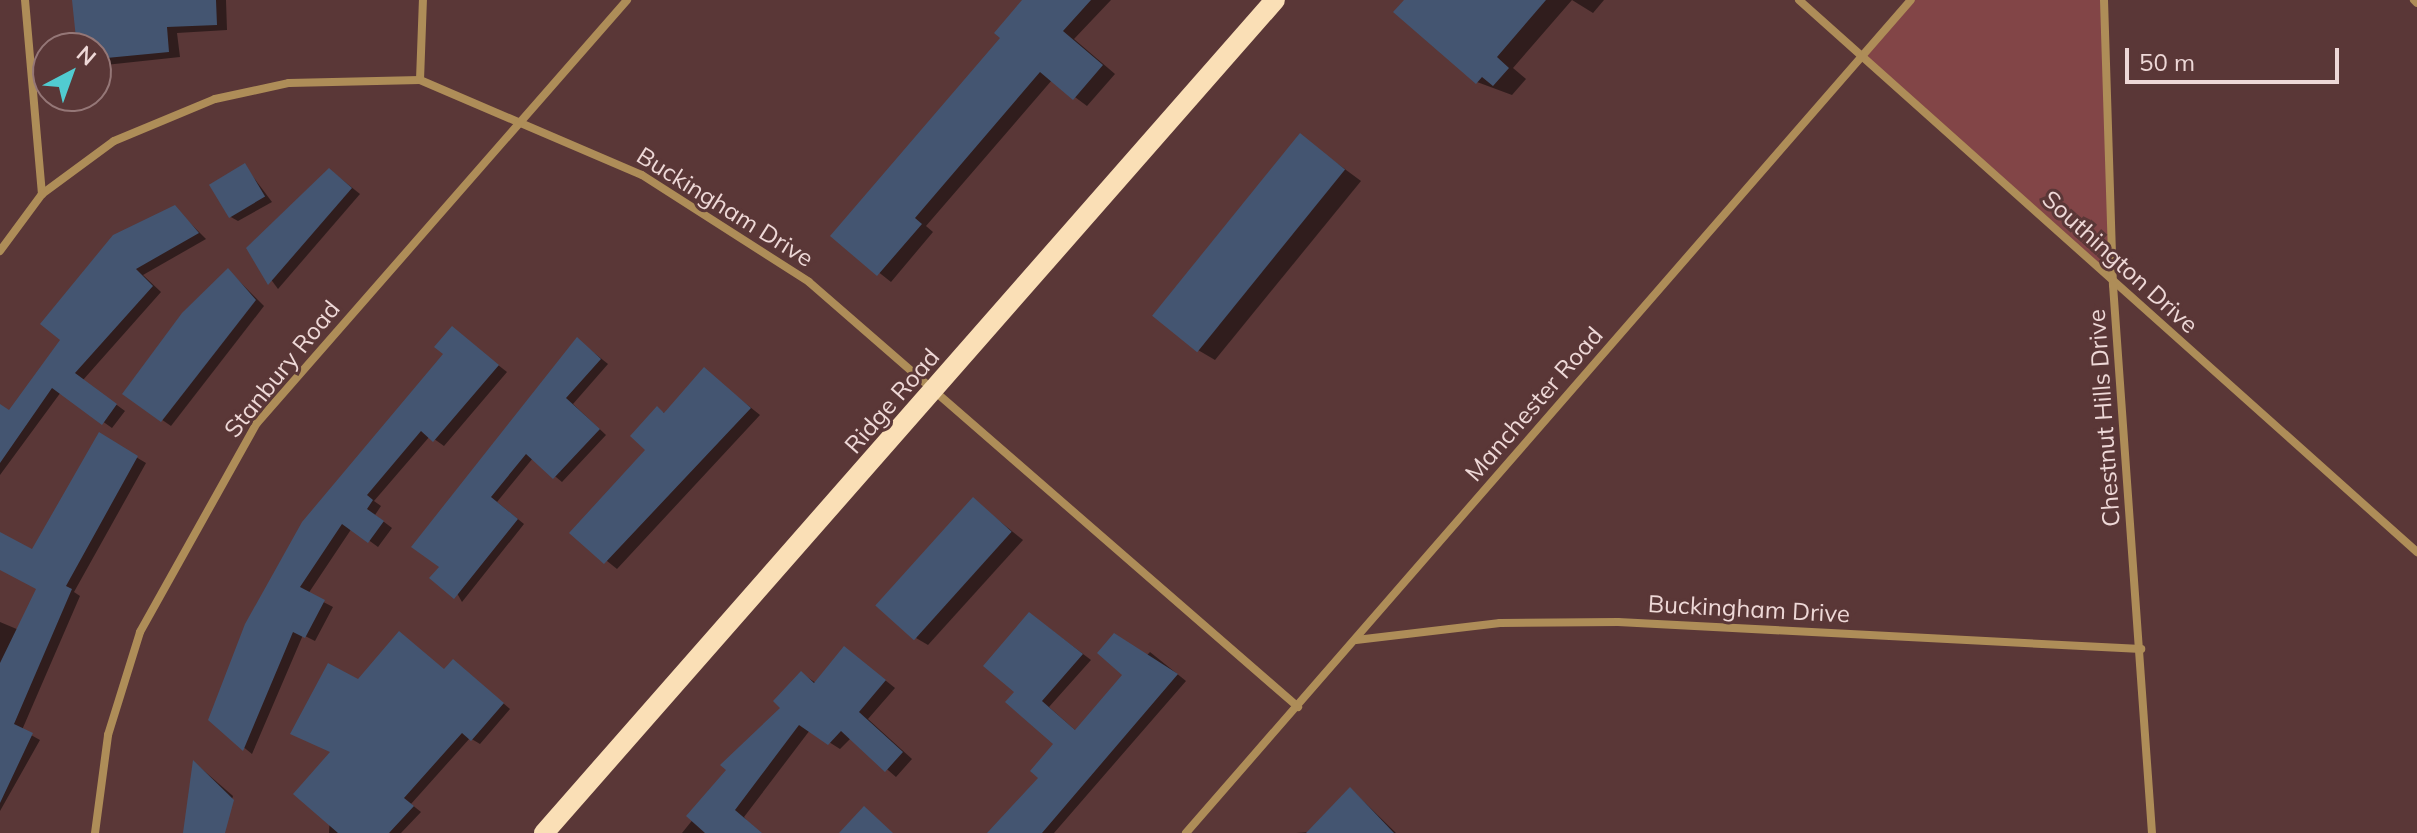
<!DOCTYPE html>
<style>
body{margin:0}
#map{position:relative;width:2417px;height:833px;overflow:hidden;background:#5a3737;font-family:Mulish,sans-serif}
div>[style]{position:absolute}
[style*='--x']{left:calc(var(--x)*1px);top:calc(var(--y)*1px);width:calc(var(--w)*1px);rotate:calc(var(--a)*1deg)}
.green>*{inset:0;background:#824547}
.shadow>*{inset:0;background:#0007}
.building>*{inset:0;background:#445571;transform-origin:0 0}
.minor>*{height:8px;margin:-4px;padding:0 4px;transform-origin:4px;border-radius:4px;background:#ae8d58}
.primary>*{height:20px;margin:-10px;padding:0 10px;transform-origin:10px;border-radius:10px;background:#fadfb6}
span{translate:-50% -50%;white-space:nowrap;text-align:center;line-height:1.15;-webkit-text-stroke:6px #5a3737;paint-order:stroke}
.street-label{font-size:24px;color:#eed8d7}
.north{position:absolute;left:32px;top:32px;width:80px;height:80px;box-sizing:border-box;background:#5a3737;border:2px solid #957777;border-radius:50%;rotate:41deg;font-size:22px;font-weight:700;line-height:32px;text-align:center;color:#eed8d7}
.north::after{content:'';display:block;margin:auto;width:28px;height:36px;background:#51ccd1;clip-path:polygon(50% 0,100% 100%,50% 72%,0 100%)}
.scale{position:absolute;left:2125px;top:48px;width:214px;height:36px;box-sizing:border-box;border:4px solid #eed8d7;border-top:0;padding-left:10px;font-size:24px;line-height:28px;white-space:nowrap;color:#eed8d7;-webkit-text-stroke:6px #5a3737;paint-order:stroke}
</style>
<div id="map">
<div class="green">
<i style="clip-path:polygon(1911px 0,2104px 0,2113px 285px,1863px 56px)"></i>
</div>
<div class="shadow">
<i style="clip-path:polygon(74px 0,226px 0,227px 30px,177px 33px,180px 57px,96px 66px,96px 48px,79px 48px)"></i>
<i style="clip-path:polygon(1025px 0,1111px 0,1074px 39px,1115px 74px,1087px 106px,1052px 80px,926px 226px,933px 232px,891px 282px,833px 236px,1003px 38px)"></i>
<i style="clip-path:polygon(1406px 0,1572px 0,1513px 68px,1526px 79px,1512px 95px,1477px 82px)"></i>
<i style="clip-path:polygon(1572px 0,1604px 0,1593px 13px)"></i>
<i style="clip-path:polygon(1300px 136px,1361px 181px,1215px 360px,1198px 350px)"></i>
<i style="clip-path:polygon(245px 166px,272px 202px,238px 221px,229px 216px)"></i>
<i style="clip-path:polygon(330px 170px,360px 194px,278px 289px,248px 248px)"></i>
<i style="clip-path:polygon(175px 208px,206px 239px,143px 275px,161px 292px,83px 380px,125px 411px,112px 428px,61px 392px,0 475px,0 405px,10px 412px,63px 339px,43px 323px,115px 236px)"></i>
<i style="clip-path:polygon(229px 271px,264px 306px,171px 426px,125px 394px)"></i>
<i style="clip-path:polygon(452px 329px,507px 372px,444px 446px,430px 436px,374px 501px,381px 506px,375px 515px,392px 528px,378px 547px,352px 528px,308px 594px,333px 607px,315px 641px,303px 635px,252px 754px,210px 720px,446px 354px)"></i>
<i style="clip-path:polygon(578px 340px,608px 364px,573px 404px,606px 435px,562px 482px,533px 458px,497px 502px,524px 524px,462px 602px,442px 567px)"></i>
<i style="clip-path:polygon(704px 370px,760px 415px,617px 569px,572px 533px,648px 450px,657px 409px,666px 414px)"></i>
<i style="clip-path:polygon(99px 435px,146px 463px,74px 592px,80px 596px,22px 730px,40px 740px,0 811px,0 622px,19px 630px,38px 588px,0 568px,0 534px,33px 552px)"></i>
<i style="clip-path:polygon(973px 500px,1023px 540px,928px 645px,916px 638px)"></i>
<i style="clip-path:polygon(1038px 620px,1091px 660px,1049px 707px,1076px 731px,1150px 652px,1186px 681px,1054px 833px,992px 833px,1041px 778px,1056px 744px,1017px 692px)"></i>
<i style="clip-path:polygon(845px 648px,895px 688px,868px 719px,912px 759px,896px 777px,851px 738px,840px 749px,810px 730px,744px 817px,756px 833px,682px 833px,783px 708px,801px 673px,816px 683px)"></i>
<i style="clip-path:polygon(461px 667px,510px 709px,480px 744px,470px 738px,411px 804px,421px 812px,401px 833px,329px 833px,333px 752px,359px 682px)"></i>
<i style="clip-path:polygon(195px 763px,233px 796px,221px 833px,186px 833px)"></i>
<i style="clip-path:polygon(1351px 789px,1396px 833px,1296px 833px,1310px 832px)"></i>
</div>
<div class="building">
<i style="clip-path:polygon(72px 0,216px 0,217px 25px,167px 27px,169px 52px,96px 59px,96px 48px,77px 48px)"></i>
<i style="clip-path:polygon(1022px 0,1091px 0,1063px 31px,1103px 65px,1073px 100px,1040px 72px,915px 218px,922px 224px,877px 276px,830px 236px,1000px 38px,994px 33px)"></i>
<i style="clip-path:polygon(1404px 0,1546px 0,1497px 57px,1509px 68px,1493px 86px,1482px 77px,1476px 84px,1393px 12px)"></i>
<i style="left:1300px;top:133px;width:58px;height:235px;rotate:39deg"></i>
<i style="left:245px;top:163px;width:39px;height:42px;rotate:59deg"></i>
<i style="clip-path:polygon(329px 168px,352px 188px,268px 285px,246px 248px)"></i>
<i style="clip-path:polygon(175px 205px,199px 233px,136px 269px,153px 286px,75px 373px,117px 404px,102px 425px,52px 388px,0 463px,0 404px,9px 410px,60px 340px,40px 324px,113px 235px)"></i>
<i style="clip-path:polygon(228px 268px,256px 300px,161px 422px,122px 394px,182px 313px)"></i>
<i style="clip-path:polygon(452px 326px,499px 365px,433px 442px,421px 431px,367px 495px,373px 500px,367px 509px,384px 521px,368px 543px,342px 524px,300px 587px,325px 600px,305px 638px,293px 632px,243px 751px,208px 720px,245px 624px,302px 522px,443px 354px,434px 347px)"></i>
<i style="clip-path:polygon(577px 337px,601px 359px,566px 398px,600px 429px,553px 479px,526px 454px,491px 497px,518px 519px,454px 599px,429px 578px,439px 567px,411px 547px)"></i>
<i style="clip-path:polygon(704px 367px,751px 408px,604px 564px,569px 533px,645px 450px,630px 436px,657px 406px,664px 413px)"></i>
<i style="clip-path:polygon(99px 432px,138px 456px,66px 586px,72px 589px,14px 724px,33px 733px,0 803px,0 663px,36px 589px,0 570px,0 532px,32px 549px)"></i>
<i style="left:973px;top:497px;width:52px;height:146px;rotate:42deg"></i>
<i style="clip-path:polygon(1029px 612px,1083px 654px,1042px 701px,1075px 730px,1122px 675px,1097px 653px,1114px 633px,1178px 674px,1042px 833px,987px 833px,1038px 778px,1030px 771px,1053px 744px,1005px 702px,1014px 692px,983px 666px)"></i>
<i style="clip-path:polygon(399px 631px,444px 669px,453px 659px,504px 703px,471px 741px,462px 733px,404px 798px,414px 806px,389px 833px,338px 833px,293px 794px,330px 752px,290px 734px,328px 663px,358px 679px)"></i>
<i style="clip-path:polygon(844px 646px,886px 680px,859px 712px,903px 752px,885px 772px,841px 731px,828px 745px,799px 725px,735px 810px,762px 833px,705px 833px,686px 816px,726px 770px,720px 765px,780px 708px,773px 701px,801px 671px,814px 683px)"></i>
<i style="clip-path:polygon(193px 760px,234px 800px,225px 833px,183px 833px)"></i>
<i style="clip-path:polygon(1350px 787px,1394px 833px,1306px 833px)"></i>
<i style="clip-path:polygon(864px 806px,893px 833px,839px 833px)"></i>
</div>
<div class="minor">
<i style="--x:25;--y:0;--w:195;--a:85"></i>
<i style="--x:1799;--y:0;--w:829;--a:41.77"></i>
<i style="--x:2104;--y:0;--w:285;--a:88.2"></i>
<i style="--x:2113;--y:285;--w:549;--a:85.93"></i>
<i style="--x:2414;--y:0;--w:4;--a:45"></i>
<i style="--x:420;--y:80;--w:80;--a:-87.9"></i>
<i style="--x:0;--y:251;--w:71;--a:-53.6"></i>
<i style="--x:42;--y:194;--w:89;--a:-36.4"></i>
<i style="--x:114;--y:141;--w:109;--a:-22.6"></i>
<i style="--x:215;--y:99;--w:76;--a:-12.2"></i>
<i style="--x:289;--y:83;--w:131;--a:-1.3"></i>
<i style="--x:420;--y:80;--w:241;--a:23.2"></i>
<i style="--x:642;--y:175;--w:198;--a:32.6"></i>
<i style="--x:809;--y:282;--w:648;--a:40.99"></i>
<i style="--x:1356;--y:640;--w:145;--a:-6.7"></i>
<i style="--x:1500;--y:623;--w:118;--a:-0.5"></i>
<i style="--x:1618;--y:622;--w:524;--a:2.96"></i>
<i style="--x:95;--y:833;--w:99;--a:-82.4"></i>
<i style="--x:108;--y:735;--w:108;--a:-72.7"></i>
<i style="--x:140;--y:632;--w:240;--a:-60.8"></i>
<i style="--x:257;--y:423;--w:562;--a:-48.82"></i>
<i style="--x:1186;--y:833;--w:1104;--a:-48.97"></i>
</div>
<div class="primary">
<i style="--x:544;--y:833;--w:1108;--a:-48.73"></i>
</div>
<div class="street-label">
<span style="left:725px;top:207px;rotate:32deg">Buckingham Drive</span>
<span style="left:2120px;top:262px;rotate:42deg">Southington Drive</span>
<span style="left:282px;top:369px;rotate:-51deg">Stanbury Road</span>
<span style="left:892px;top:401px;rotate:-49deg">Ridge Road</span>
<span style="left:1534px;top:404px;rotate:-49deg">Manchester Road</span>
<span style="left:2104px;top:418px;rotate:-94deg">Chestnut Hills Drive</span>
<span style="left:1749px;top:609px;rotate:3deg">Buckingham Drive</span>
</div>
<div class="north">N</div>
<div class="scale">50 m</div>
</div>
